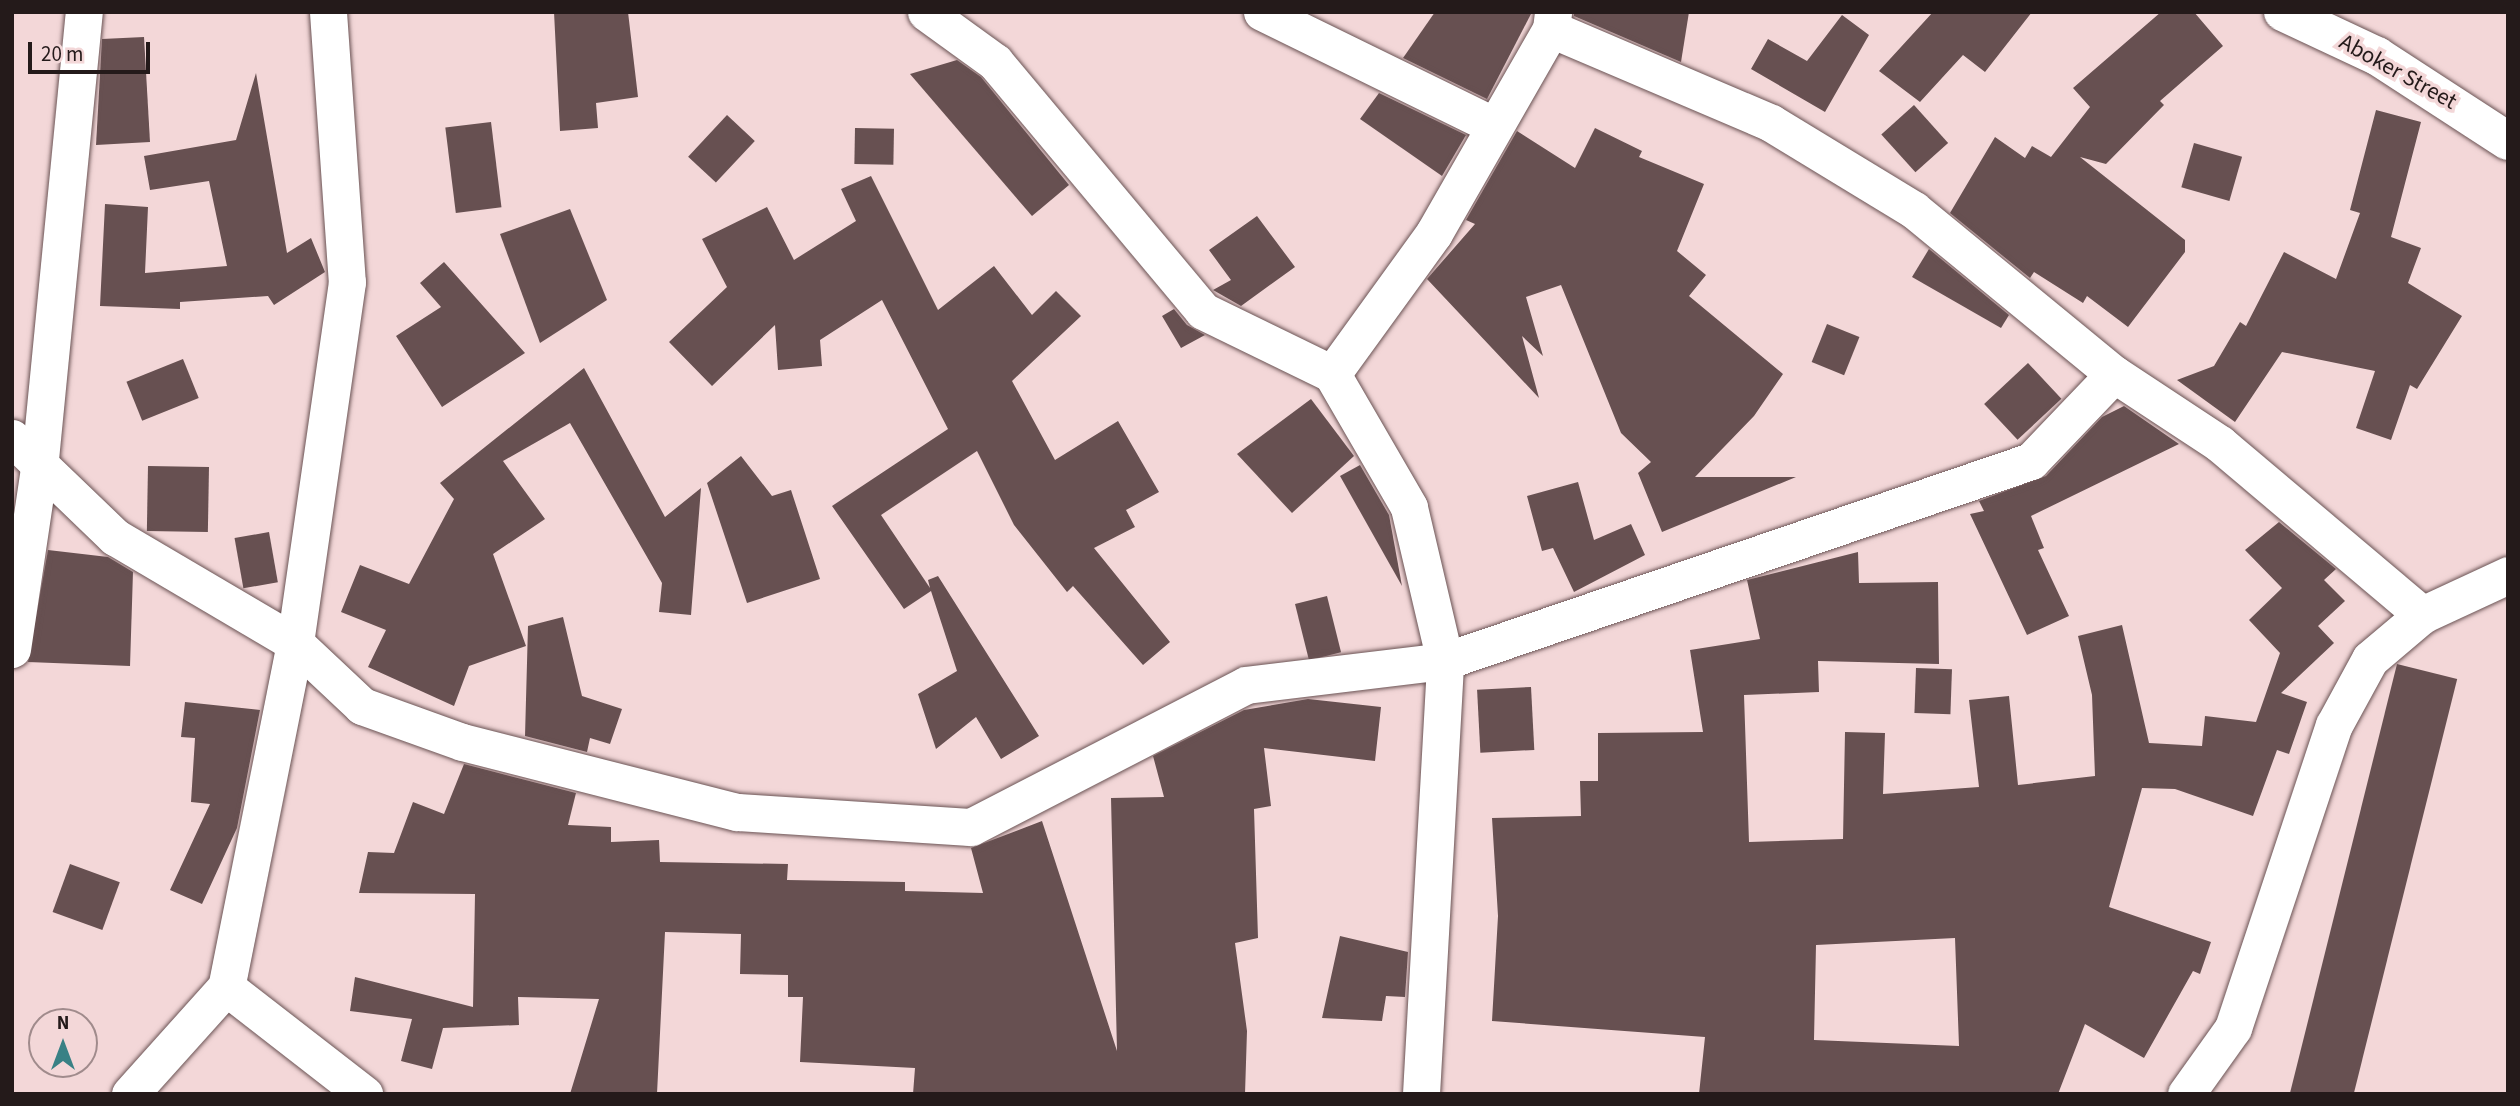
<!DOCTYPE html>
<style>
body{margin:0}
#map{position:relative;width:2520px;height:1106px;overflow:hidden;background:#f3d7d8;font-family:"Source Sans 3",sans-serif}
div>[style]{position:absolute}
[style*='--x']{left:calc(var(--x)*1px);top:calc(var(--y)*1px);width:calc(var(--w)*1px);rotate:calc(var(--a)*1deg)}
.building>*{inset:0;background:#675051;transform-origin:0 0}
.roads{filter:drop-shadow(0 0 2px #6a5354) drop-shadow(0 0 2px #6a5354)}
.street>*{height:37px;margin:-18.5px;padding:0 18.5px;transform-origin:18.5px;border-radius:18.5px;background:#fff}
.secondary>*{height:38px;margin:-19px;padding:0 19px;transform-origin:19px;border-radius:19px;background:#fff}
span{translate:-50% -50%;white-space:nowrap;text-align:center;line-height:1.15;-webkit-text-stroke:7px #f3d7d8;paint-order:stroke}
.street-label{font-size:23px;color:#241a1a}
.frame{position:absolute;inset:0;border:14px solid #241a1a;pointer-events:none}
.north{position:absolute;left:28px;top:1008px;width:70px;height:70px;box-sizing:border-box;background:#f3d7d8;border:2px solid #a08b8c;border-radius:50%;rotate:0deg;font-size:19px;font-weight:700;line-height:28px;text-align:center;color:#241a1a}
.north::after{content:'';display:block;margin:auto;width:24px;height:32px;background:#398185;clip-path:polygon(50% 0,100% 100%,50% 72%,0 100%)}
.scale{position:absolute;left:28px;top:42px;width:122px;height:32px;box-sizing:border-box;border:4px solid #241a1a;border-top:0;padding-left:9px;font-size:21px;line-height:24px;white-space:nowrap;color:#241a1a;-webkit-text-stroke:5px #f3d7d8;paint-order:stroke}
</style>
<div id="map">
<div class="building">
<i style="clip-path:polygon(554px 12px,628px 12px,638px 97px,596px 103px,598px 128px,560px 131px)"></i>
<i style="clip-path:polygon(1435px 12px,1532px 12px,1487px 99px,1403px 58px)"></i>
<i style="clip-path:polygon(1574px 12px,1689px 12px,1681px 62px,1574px 16px)"></i>
<i style="clip-path:polygon(1933px 12px,2032px 12px,1985px 72px,1963px 55px,1920px 102px,1879px 71px)"></i>
<i style="clip-path:polygon(2161px 12px,2194px 12px,2223px 46px,2160px 101px,2164px 105px,2106px 164px,2080px 157px,2185px 240px,2185px 252px,2128px 327px,2087px 296px,2083px 303px,2034px 272px,2030px 278px,1950px 213px,1995px 137px,2025px 158px,2032px 146px,2051px 157px,2090px 107px,2073px 88px)"></i>
<i style="clip-path:polygon(1842px 15px,1869px 35px,1825px 112px,1751px 69px,1768px 39px,1807px 61px)"></i>
<i style="clip-path:polygon(144px 37px,150px 142px,96px 145px,102px 39px)"></i>
<i style="clip-path:polygon(957px 60px,981px 77px,1069px 185px,1032px 216px,910px 74px)"></i>
<i style="clip-path:polygon(256px 73px,287px 253px,311px 238px,325px 272px,274px 305px,268px 296px,180px 302px,180px 309px,100px 306px,105px 204px,148px 207px,145px 273px,227px 266px,209px 181px,150px 190px,144px 156px,236px 140px)"></i>
<i style="clip-path:polygon(1379px 93px,1466px 135px,1442px 176px,1360px 119px)"></i>
<i style="left:1914px;top:105px;width:51px;height:44px;rotate:48deg"></i>
<i style="clip-path:polygon(2376px 110px,2421px 122px,2391px 237px,2421px 248px,2408px 283px,2462px 316px,2417px 389px,2410px 385px,2391px 440px,2356px 428px,2375px 371px,2282px 352px,2235px 422px,2177px 380px,2214px 366px,2240px 322px,2246px 326px,2284px 252px,2336px 279px,2360px 213px,2350px 210px)"></i>
<i style="left:727px;top:115px;width:38px;height:57px;rotate:43deg"></i>
<i style="left:491px;top:122px;width:86px;height:46px;rotate:83deg"></i>
<i style="left:855px;top:128px;width:39px;height:36px;rotate:1deg"></i>
<i style="clip-path:polygon(1595px 128px,1642px 151px,1639px 157px,1704px 184px,1677px 251px,1706px 275px,1689px 296px,1783px 374px,1754px 416px,1695px 477px,1796px 477px,1662px 532px,1638px 473px,1651px 462px,1621px 433px,1561px 285px,1526px 297px,1543px 356px,1522px 336px,1539px 398px,1427px 279px,1475px 224px,1466px 220px,1517px 131px,1575px 168px)"></i>
<i style="left:2194px;top:143px;width:50px;height:46px;rotate:16deg"></i>
<i style="clip-path:polygon(871px 176px,938px 310px,994px 266px,1032px 315px,1056px 291px,1081px 316px,1012px 381px,1055px 460px,1118px 421px,1159px 492px,1126px 510px,1135px 527px,1094px 548px,1170px 642px,1143px 665px,1073px 586px,1067px 592px,1014px 525px,977px 451px,881px 515px,930px 588px,928px 580px,938px 576px,1039px 736px,1001px 759px,976px 717px,936px 749px,918px 694px,957px 671px,931px 591px,904px 609px,832px 506px,948px 429px,882px 300px,820px 340px,822px 366px,778px 370px,775px 325px,712px 386px,669px 342px,727px 287px,702px 239px,767px 207px,794px 260px,856px 221px,841px 189px)"></i>
<i style="clip-path:polygon(570px 209px,607px 300px,540px 343px,500px 234px)"></i>
<i style="clip-path:polygon(1257px 216px,1295px 267px,1241px 306px,1213px 290px,1231px 280px,1209px 250px)"></i>
<i style="clip-path:polygon(1929px 249px,2009px 315px,2001px 328px,1912px 277px)"></i>
<i style="clip-path:polygon(444px 262px,525px 353px,442px 407px,396px 336px,441px 307px,420px 283px)"></i>
<i style="clip-path:polygon(1174px 309px,1187px 325px,1205px 335px,1181px 348px,1162px 316px)"></i>
<i style="left:1827px;top:324px;width:35px;height:41px;rotate:22deg"></i>
<i style="left:183px;top:359px;width:42px;height:61px;rotate:68deg"></i>
<i style="left:2028px;top:363px;width:49px;height:60px;rotate:47deg"></i>
<i style="clip-path:polygon(584px 368px,665px 517px,701px 488px,691px 615px,659px 612px,662px 583px,570px 423px,503px 461px,545px 519px,493px 554px,526px 646px,469px 666px,454px 706px,368px 667px,386px 630px,341px 612px,360px 565px,409px 584px,454px 499px,440px 483px)"></i>
<i style="clip-path:polygon(1311px 399px,1354px 456px,1292px 513px,1237px 454px)"></i>
<i style="clip-path:polygon(2124px 406px,2179px 444px,2031px 516px,2044px 548px,2038px 550px,2069px 616px,2027px 635px,1970px 514px,1984px 511px,1979px 501px,2046px 476px,2102px 417px)"></i>
<i style="clip-path:polygon(741px 456px,772px 496px,791px 490px,820px 579px,747px 603px,707px 483px)"></i>
<i style="clip-path:polygon(1360px 465px,1389px 515px,1402px 586px,1340px 476px)"></i>
<i style="left:148px;top:466px;width:61px;height:65px;rotate:1deg"></i>
<i style="clip-path:polygon(1578px 482px,1594px 540px,1631px 524px,1645px 555px,1574px 592px,1553px 548px,1542px 551px,1527px 496px)"></i>
<i style="clip-path:polygon(evenodd,2279px 522px,2336px 569px,2324px 580px,2345px 601px,2318px 626px,2334px 643px,2281px 693px,2307px 702px,2289px 754px,2277px 750px,2253px 816px,2175px 789px,2142px 788px,2109px 907px,2211px 942px,2200px 974px,2193px 971px,2144px 1058px,2085px 1024px,2058px 1094px,1699px 1094px,1705px 1037px,1492px 1021px,1498px 916px,1492px 818px,1581px 816px,1580px 781px,1598px 781px,1598px 733px,1703px 732px,1690px 650px,1760px 639px,1747px 580px,1858px 552px,1859px 583px,1938px 582px,1939px 664px,1818px 661px,1819px 692px,1744px 695px,1749px 842px,1843px 839px,1845px 732px,1885px 733px,1883px 794px,1979px 787px,1969px 700px,2009px 696px,2018px 785px,2095px 776px,2092px 695px,2078px 636px,2122px 625px,2149px 743px,2202px 746px,2205px 716px,2256px 722px,2280px 653px,2249px 620px,2282px 588px,2245px 550px,2279px 522px,1955px 938px,1959px 1046px,1814px 1040px,1816px 945px,1955px 938px)"></i>
<i style="left:269px;top:532px;width:51px;height:35px;rotate:80deg"></i>
<i style="clip-path:polygon(48px 550px,108px 557px,133px 572px,130px 666px,28px 662px)"></i>
<i style="left:1327px;top:596px;width:58px;height:33px;rotate:76deg"></i>
<i style="clip-path:polygon(563px 617px,582px 696px,622px 709px,610px 744px,590px 738px,587px 752px,525px 736px,528px 626px)"></i>
<i style="left:2397px;top:664px;width:62px;height:446px;rotate:14deg"></i>
<i style="left:1916px;top:668px;width:36px;height:45px;rotate:2deg"></i>
<i style="left:1531px;top:687px;width:63px;height:54px;rotate:87deg"></i>
<i style="clip-path:polygon(1308px 699px,1381px 707px,1375px 761px,1264px 748px,1271px 806px,1254px 809px,1258px 938px,1235px 943px,1247px 1031px,1245px 1094px,913px 1094px,915px 1068px,800px 1062px,803px 997px,788px 997px,788px 975px,740px 974px,741px 934px,665px 932px,657px 1094px,570px 1094px,599px 999px,518px 997px,519px 1025px,443px 1028px,432px 1069px,401px 1061px,412px 1019px,350px 1011px,355px 977px,473px 1007px,475px 894px,359px 893px,368px 852px,394px 853px,413px 802px,444px 814px,464px 764px,576px 793px,568px 825px,611px 827px,611px 842px,659px 840px,660px 862px,788px 864px,787px 880px,905px 882px,905px 891px,983px 893px,971px 848px,1042px 821px,1117px 1051px,1111px 798px,1164px 797px,1153px 756px,1244px 710px)"></i>
<i style="clip-path:polygon(185px 702px,260px 710px,237px 828px,202px 904px,170px 890px,210px 804px,191px 802px,195px 738px,181px 737px)"></i>
<i style="left:70px;top:864px;width:53px;height:51px;rotate:20deg"></i>
<i style="clip-path:polygon(1340px 936px,1408px 952px,1405px 997px,1386px 996px,1382px 1021px,1322px 1018px)"></i>
</div>
<div class="roads">
<div class="street">
<i style="--x:328;--y:12;--w:271;--a:86"></i>
<i style="--x:347;--y:282;--w:365;--a:98.2"></i>
<i style="--x:295;--y:643;--w:351;--a:101.3"></i>
<i style="--x:226;--y:987;--w:175;--a:37.8"></i>
<i style="--x:926;--y:12;--w:85;--a:35.9"></i>
<i style="--x:995;--y:62;--w:324;--a:50.1"></i>
<i style="--x:1203;--y:311;--w:144;--a:26"></i>
<i style="--x:1262;--y:12;--w:259;--a:26.1"></i>
<i style="--x:1551;--y:29;--w:239;--a:23.1"></i>
<i style="--x:1771;--y:123;--w:167;--a:31.3"></i>
<i style="--x:1914;--y:210;--w:259;--a:39.4"></i>
<i style="--x:12;--y:438;--w:143;--a:43.9"></i>
<i style="--x:115;--y:537;--w:209;--a:30.5"></i>
<i style="--x:295;--y:643;--w:92;--a:43.2"></i>
<i style="--x:362;--y:706;--w:106;--a:19.8"></i>
<i style="--x:462;--y:742;--w:284;--a:14.3"></i>
<i style="--x:737;--y:812;--w:234;--a:3.7"></i>
<i style="--x:971;--y:827;--w:309;--a:-27.3"></i>
<i style="--x:1246;--y:685;--w:200;--a:-6.9"></i>
<i style="--x:1445;--y:661;--w:619;--a:-18.84"></i>
<i style="--x:2031;--y:461;--w:120;--a:-46.3"></i>
<i style="--x:2114;--y:374;--w:127;--a:33.4"></i>
<i style="--x:2220;--y:444;--w:265;--a:40.2"></i>
<i style="--x:12;--y:649;--w:182;--a:-81.5"></i>
<i style="--x:39;--y:469;--w:459;--a:-84.4"></i>
<i style="--x:130;--y:1094;--w:144;--a:-48.1"></i>
<i style="--x:1421;--y:1094;--w:434;--a:-86.8"></i>
<i style="--x:1445;--y:661;--w:158;--a:-103.2"></i>
<i style="--x:1409;--y:507;--w:154;--a:-120.1"></i>
<i style="--x:1332;--y:374;--w:174;--a:-54.1"></i>
<i style="--x:1434;--y:233;--w:235;--a:-60.2"></i>
<i style="--x:1551;--y:29;--w:17;--a:-83"></i>
<i style="--x:2186;--y:1094;--w:81;--a:-54.5"></i>
<i style="--x:2233;--y:1028;--w:319;--a:-71.6"></i>
<i style="--x:2334;--y:725;--w:75;--a:-61.4"></i>
<i style="--x:2370;--y:659;--w:68;--a:-40.2"></i>
<i style="--x:2422;--y:615;--w:95;--a:-24.9"></i>
</div>
<div class="secondary">
<i style="--x:2283;--y:12;--w:104;--a:25.1"></i>
<i style="--x:2377;--y:56;--w:156;--a:33"></i>
</div>
</div>
<div class="street-label">
<span style="left:2398px;top:72px;rotate:29deg">Aboker Street</span>
</div>
<div class="frame"></div>
<div class="north">N</div>
<div class="scale">20 m</div>
</div>
